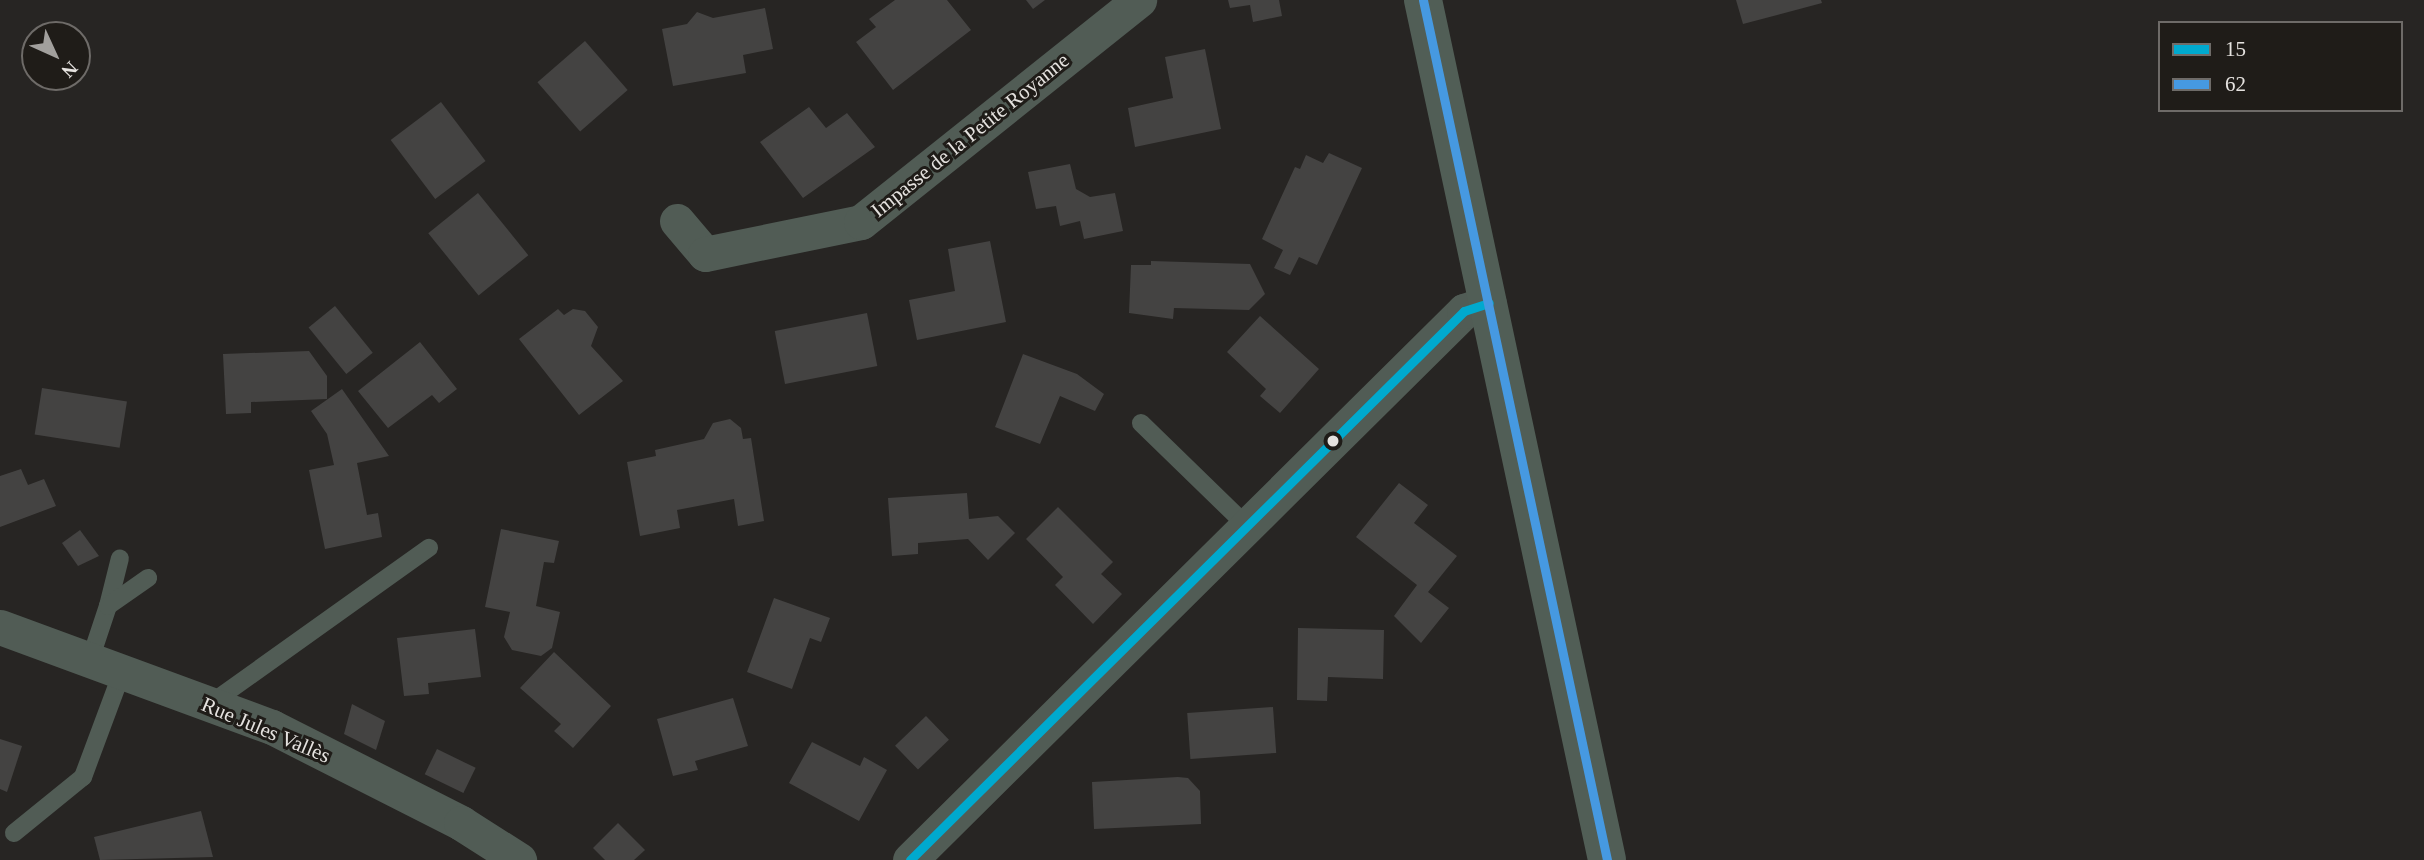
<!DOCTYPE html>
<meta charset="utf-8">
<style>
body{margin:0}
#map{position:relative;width:2424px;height:860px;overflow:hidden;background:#272523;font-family:Georgia,serif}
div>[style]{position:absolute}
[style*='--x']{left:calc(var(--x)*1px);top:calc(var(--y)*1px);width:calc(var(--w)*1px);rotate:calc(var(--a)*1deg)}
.building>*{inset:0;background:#444342;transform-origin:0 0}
.lane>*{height:18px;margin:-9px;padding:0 9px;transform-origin:9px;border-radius:9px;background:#515c55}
.street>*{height:35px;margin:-17.5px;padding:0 17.5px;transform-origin:17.5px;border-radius:17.5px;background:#515c55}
.secondary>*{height:38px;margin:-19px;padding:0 19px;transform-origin:19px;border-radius:19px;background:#515e56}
.bus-1>*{height:9px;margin:-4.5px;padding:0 4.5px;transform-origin:4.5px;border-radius:4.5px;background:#00a9ce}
.bus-2>*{height:9px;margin:-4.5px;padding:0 4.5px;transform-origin:4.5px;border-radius:4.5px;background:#4699e1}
.dots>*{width:19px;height:19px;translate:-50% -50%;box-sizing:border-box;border:4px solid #1f1c18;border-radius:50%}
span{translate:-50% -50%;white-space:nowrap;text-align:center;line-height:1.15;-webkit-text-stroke:6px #1f1c18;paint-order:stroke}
.street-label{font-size:21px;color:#e5e2df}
.legend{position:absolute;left:2158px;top:21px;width:245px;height:91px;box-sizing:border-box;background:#1f1c18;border:2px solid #6e6b68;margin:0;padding:9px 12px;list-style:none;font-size:21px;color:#e5e2df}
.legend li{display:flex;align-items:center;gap:14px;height:35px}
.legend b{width:35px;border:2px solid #6e6b68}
.north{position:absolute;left:21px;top:21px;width:70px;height:70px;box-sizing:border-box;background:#1f1c18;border:2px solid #6e6b68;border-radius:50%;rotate:135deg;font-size:19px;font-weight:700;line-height:28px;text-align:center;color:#e5e2df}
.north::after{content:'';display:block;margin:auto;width:24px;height:32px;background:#a2a09d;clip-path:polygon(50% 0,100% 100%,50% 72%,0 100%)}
</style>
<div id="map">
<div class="building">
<i style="clip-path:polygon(895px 0,947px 0,971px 30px,893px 90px,856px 42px,876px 27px,869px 19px)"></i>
<i style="clip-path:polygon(1026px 0,1045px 0,1033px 9px)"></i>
<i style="clip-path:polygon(1228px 0,1279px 0,1282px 16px,1253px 22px,1250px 5px,1230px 8px)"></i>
<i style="clip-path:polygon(1736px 0,1821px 0,1822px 3px,1743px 24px)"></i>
<i style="clip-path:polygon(765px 8px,773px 49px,743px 55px,746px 73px,673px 86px,662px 29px,687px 24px,697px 12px,713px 18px)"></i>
<i style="left:585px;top:41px;width:65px;height:63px;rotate:49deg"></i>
<i style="clip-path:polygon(1205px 49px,1221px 129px,1135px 147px,1128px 108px,1173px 98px,1165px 57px)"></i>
<i style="left:441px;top:102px;width:74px;height:63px;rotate:53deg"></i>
<i style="clip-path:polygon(809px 107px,826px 128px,847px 113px,875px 147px,803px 198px,760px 142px)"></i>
<i style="clip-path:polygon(1329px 153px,1362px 168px,1317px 265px,1299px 257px,1290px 275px,1274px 268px,1283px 250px,1262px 239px,1295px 167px,1300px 169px,1306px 155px,1323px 163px)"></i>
<i style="clip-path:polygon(1070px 164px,1076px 189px,1090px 197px,1115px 193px,1123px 231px,1084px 239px,1080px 221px,1060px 226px,1056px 206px,1036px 209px,1028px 172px)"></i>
<i style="left:478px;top:193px;width:80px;height:64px;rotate:51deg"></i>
<i style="clip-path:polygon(990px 241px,1006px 322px,917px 340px,909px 300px,955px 291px,948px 249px)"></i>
<i style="clip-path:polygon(1151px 261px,1250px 264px,1265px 294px,1249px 310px,1174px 308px,1173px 319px,1129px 313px,1131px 265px,1151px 265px)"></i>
<i style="left:335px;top:306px;width:60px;height:34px;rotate:51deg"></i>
<i style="clip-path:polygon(558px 309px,564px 315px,573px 309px,585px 311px,598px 327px,591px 346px,623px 381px,579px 415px,519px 339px)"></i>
<i style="left:867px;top:313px;width:54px;height:94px;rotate:79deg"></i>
<i style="clip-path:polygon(1260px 316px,1319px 369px,1280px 413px,1260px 396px,1266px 389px,1227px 352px)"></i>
<i style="clip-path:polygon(420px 342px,457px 389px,439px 403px,432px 395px,388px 428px,358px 391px)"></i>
<i style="clip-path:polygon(309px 351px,327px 376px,327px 399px,251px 402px,251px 413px,226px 414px,223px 354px)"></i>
<i style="clip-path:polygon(1023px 354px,1077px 374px,1104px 394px,1095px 411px,1060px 396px,1040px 444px,995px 427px)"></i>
<i style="left:42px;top:388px;width:86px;height:47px;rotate:9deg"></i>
<i style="clip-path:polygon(342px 389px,389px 456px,357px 463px,367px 515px,378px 513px,382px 537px,325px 549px,309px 470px,334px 465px,327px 434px,311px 411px)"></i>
<i style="clip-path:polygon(730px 419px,741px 428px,743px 439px,751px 438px,764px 521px,738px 526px,734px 499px,677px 510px,680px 528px,640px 536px,627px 462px,656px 456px,655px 450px,704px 439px,713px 423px)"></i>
<i style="clip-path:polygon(21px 469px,28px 485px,44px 479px,56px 506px,0 527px,0 476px)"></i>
<i style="clip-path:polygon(1399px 483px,1428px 505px,1414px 523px,1457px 556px,1428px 592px,1449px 608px,1421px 643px,1394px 616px,1417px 585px,1356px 537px)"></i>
<i style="clip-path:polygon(967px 493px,969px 519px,998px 516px,1015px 533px,988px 560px,968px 539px,918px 543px,918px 554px,892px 556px,888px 498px)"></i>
<i style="clip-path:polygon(1058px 507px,1113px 562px,1101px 574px,1122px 594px,1093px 624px,1055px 585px,1063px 577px,1026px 539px)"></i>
<i style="clip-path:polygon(501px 529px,559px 541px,554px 563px,544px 562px,536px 606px,560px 612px,552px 648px,541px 656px,512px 650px,504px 637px,510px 612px,485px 607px)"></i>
<i style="clip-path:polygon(80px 530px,99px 556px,78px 566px,62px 543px)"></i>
<i style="clip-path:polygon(774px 598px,830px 618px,821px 642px,810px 638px,792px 689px,747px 672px)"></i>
<i style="clip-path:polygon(1298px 628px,1384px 630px,1383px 679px,1328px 677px,1327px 701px,1297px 700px)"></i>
<i style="clip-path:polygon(475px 629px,481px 677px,428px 683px,429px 694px,404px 696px,397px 638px)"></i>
<i style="clip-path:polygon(554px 652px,611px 706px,573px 748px,554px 731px,561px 724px,520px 688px)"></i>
<i style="clip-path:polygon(733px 698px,748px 746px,695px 761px,698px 770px,673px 776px,657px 719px)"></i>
<i style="clip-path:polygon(352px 704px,385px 721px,376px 750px,344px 734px)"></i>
<i style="left:1273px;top:707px;width:46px;height:86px;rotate:86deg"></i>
<i style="left:926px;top:716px;width:33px;height:43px;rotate:46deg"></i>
<i style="clip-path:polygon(0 739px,22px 746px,7px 792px,0 789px)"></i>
<i style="clip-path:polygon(812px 742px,860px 766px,864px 757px,887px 770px,859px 821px,789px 783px)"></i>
<i style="left:437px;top:749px;width:43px;height:28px;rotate:26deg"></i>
<i style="clip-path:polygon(1178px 777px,1188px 778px,1200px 791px,1201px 824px,1094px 829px,1092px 782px)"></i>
<i style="clip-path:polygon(201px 811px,213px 857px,100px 860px,94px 837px)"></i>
<i style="clip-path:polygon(618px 823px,645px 850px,634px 860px,605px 860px,593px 848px)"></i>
</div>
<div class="lane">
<i style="--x:1141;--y:423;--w:145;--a:44.2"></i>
<i style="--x:108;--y:606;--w:49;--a:-76"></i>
<i style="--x:90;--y:660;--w:57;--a:-71.6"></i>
<i style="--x:108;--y:606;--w:49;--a:-35"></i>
<i style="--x:210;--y:704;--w:269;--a:-35.5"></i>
<i style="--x:14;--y:833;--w:89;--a:-39.1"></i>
<i style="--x:83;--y:777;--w:112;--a:-69.6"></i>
</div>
<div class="street">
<i style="--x:677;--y:221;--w:43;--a:49.7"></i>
<i style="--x:705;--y:254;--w:159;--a:-11.6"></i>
<i style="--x:861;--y:222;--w:356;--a:-38.6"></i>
<i style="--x:0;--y:627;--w:290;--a:20.2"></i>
<i style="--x:272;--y:727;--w:212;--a:26.9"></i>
<i style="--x:461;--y:823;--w:69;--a:32.5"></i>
<i style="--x:910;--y:860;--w:780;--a:-44.74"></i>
<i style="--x:1464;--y:311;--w:26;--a:-18"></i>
</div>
<div class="secondary">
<i style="--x:1423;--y:0;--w:879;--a:77.92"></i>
</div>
<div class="bus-1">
<i style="--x:910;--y:860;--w:780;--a:-44.74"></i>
<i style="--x:1464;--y:311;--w:26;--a:-18"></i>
</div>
<div class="bus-2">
<i style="--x:1423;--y:0;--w:879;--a:77.92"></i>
</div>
<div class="dots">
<i style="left:1333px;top:441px;background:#e5e2df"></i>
</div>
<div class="street-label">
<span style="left:970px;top:135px;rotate:-39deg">Impasse de la Petite Royanne</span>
<span style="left:266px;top:730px;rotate:23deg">Rue Jules Vallès</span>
</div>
<ul class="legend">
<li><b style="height:9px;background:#00a9ce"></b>15</li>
<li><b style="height:9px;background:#4699e1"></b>62</li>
</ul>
<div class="north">N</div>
</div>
